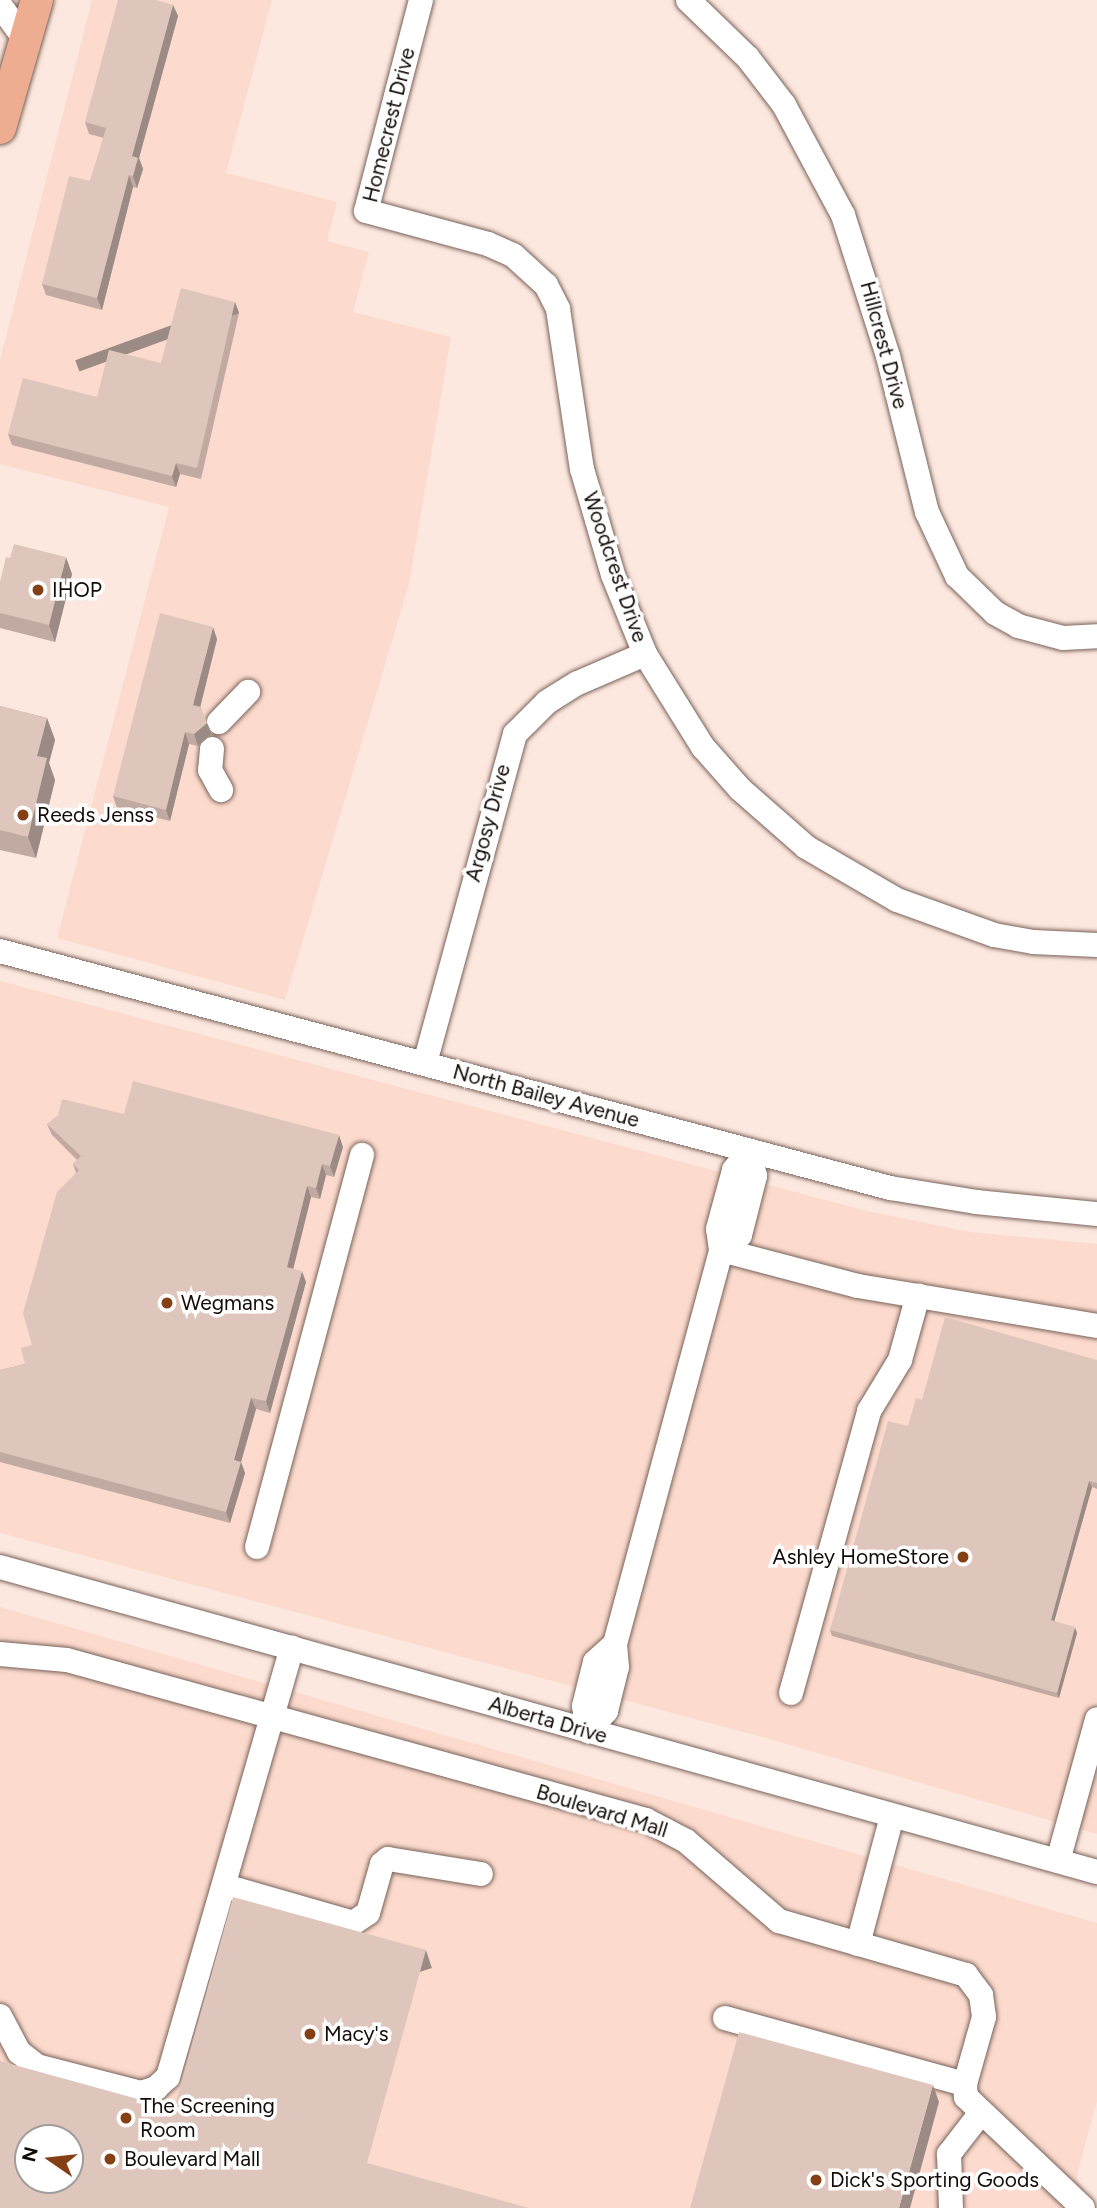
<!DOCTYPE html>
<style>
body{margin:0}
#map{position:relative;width:1097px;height:2208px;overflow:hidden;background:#fde8df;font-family:Figtree,sans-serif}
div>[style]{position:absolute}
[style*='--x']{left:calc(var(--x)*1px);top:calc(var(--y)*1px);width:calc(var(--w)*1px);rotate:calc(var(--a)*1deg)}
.built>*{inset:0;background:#fcdacd}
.roads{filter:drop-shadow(0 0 2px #79635a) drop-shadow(0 0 2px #79635a)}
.minor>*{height:24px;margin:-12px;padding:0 12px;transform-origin:12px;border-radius:12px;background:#fff}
.major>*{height:32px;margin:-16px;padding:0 16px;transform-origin:16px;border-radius:16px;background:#eead90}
.wall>*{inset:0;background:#c0aaa2}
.shaded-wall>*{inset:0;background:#9c8b84;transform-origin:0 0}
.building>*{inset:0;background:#dfc6bc}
.dots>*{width:19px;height:19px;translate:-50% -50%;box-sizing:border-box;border:4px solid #fff;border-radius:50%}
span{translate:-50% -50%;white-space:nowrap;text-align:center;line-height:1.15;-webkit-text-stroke:7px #fff;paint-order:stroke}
.street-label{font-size:21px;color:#130b08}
.poi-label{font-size:21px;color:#130b08}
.left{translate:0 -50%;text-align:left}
.right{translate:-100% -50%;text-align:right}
.north{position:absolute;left:14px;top:2124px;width:70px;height:70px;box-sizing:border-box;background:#fff;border:2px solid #a19d9c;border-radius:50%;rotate:284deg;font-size:19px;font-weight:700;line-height:28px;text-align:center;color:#130b08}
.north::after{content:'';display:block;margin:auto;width:24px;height:32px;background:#844014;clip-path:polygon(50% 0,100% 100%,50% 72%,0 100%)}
</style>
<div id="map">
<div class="built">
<i style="clip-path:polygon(92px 0,272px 0,226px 173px,337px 202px,327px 241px,369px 252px,353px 312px,451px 337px,409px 584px,285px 1000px,57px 938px,169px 507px,0 464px,0 360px)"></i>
<i style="clip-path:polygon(0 981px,867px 1211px,970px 1232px,1097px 1244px,1097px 1834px,762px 1737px,0 1533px)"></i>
<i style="clip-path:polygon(evenodd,0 1607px,1097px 1923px,1097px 2101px,1076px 2178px,1096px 2208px,0 2208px,0 1607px,28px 2138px,70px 2138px,70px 2180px,28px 2180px,28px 2138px)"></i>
</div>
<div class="roads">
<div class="minor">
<i style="--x:421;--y:0;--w:218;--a:104.6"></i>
<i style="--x:366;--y:211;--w:126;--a:15.1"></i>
<i style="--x:488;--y:244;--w:27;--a:24"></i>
<i style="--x:513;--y:255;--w:45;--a:42.3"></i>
<i style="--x:546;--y:285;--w:27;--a:63"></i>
<i style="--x:558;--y:309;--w:162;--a:81.5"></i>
<i style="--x:582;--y:469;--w:110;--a:73.7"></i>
<i style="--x:613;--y:575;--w:85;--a:67.9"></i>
<i style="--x:645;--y:654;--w:110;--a:58.1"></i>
<i style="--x:703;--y:747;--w:56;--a:48.6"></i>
<i style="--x:740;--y:789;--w:88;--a:41.3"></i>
<i style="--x:806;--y:847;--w:105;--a:30.2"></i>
<i style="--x:897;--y:900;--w:103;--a:19.8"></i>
<i style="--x:994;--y:935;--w:40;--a:10"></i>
<i style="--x:1033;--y:942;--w:64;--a:2.7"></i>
<i style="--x:688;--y:0;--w:83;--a:44"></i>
<i style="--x:748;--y:58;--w:59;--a:52.5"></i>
<i style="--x:784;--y:105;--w:125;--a:61.8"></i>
<i style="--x:843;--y:215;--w:148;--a:72.3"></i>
<i style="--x:888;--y:356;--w:161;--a:76"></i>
<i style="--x:927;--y:512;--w:71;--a:64.9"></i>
<i style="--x:957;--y:576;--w:53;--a:44.2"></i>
<i style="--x:995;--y:613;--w:26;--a:29"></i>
<i style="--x:1018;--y:626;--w:47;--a:14.9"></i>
<i style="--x:1063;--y:638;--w:34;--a:-3"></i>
<i style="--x:0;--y:5;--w:44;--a:54.2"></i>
<i style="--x:219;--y:722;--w:42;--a:-46"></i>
<i style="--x:212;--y:749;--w:21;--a:95"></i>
<i style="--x:210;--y:770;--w:23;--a:61"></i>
<i style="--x:0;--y:951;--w:921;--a:14.91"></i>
<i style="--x:890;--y:1188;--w:87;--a:9.2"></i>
<i style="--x:976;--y:1202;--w:122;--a:5.7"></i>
<i style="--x:425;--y:1063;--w:341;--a:-74.7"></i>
<i style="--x:515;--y:734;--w:45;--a:-45"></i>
<i style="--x:547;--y:702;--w:36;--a:-32"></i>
<i style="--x:578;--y:683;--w:73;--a:-23.4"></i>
<i style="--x:721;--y:1250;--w:142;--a:14.7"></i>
<i style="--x:858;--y:1286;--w:242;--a:9.5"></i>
<i style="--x:721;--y:1250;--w:24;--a:-38"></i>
<i style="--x:740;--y:1235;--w:61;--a:-75.7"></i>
<i style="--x:755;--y:1176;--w:26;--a:-103"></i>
<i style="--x:257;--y:1547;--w:406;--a:-75"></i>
<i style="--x:0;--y:1567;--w:1139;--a:15.54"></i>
<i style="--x:0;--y:1654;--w:67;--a:5.1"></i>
<i style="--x:67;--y:1660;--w:601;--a:15.45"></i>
<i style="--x:646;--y:1820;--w:45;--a:27.7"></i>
<i style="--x:686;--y:1841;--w:123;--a:40.7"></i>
<i style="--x:779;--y:1921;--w:195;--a:16.1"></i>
<i style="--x:966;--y:1975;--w:25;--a:53"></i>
<i style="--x:981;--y:1995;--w:22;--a:82"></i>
<i style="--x:984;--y:2017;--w:70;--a:105.8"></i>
<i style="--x:965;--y:2084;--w:13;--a:86"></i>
<i style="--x:966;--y:2097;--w:161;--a:43.5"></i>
<i style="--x:791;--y:1693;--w:293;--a:-74.5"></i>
<i style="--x:869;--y:1411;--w:60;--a:-58.7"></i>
<i style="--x:900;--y:1360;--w:67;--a:-74.5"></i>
<i style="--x:588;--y:1731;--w:27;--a:-48"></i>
<i style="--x:606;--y:1711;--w:45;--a:-76"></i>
<i style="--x:617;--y:1667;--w:23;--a:-95"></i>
<i style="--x:615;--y:1644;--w:408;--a:-74.9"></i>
<i style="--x:721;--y:1250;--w:21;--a:-98"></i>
<i style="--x:718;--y:1229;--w:61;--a:-74.8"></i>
<i style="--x:734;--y:1170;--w:24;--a:-52"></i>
<i style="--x:588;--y:1731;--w:25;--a:-99"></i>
<i style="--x:584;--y:1706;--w:45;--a:-76"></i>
<i style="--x:595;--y:1662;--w:27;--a:-42"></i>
<i style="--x:1058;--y:1861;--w:147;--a:-74.6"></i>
<i style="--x:225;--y:1886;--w:133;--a:16.1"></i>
<i style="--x:353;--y:1923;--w:18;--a:-34"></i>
<i style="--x:368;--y:1913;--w:51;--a:-74.1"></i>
<i style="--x:382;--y:1864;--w:8;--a:-40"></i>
<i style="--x:388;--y:1859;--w:94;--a:9.2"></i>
<i style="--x:858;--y:1944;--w:132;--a:-75.1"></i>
<i style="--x:0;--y:2016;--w:41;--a:62.2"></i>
<i style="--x:19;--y:2052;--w:23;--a:38"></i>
<i style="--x:37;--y:2066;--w:107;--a:14.6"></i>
<i style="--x:141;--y:2093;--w:16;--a:-18"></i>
<i style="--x:156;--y:2088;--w:16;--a:-43"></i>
<i style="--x:168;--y:2077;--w:447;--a:-73.9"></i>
<i style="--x:725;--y:2018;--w:249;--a:15.4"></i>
<i style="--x:951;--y:2208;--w:54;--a:-92.1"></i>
<i style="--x:949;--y:2154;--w:51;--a:-52.2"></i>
</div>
<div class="major">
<i style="--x:0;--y:128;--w:133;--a:-73.9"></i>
</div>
</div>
<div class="wall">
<i style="clip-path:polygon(173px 5px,178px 16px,139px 158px,143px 169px,137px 188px,133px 187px,102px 310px,46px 295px,42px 284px,90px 181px,104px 138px,89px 134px,85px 122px)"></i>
<i style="clip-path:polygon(235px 302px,239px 313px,201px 479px,180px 474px,176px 487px,12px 445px,8px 434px,97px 397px,161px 363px)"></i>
<i style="clip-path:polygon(10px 558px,72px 574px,55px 642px,0 628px,0 582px)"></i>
<i style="clip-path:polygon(217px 639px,200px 707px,212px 734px,198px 746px,189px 744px,170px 821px,117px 808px,113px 796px)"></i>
<i style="clip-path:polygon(0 706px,47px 718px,55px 740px,49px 763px,55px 780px,36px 858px,0 850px)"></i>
<i style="clip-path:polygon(124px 1114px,343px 1147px,334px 1177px,326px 1175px,320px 1199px,311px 1197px,293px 1269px,306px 1282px,270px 1413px,256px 1409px,241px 1462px,245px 1473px,230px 1523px,0 1462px,0 1370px,25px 1364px,32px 1345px,76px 1173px,73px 1164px,77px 1160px,52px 1135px,47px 1124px)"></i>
<i style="clip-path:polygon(1097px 1360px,1097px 1489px,1092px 1487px,1054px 1621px,1077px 1633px,1059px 1698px,832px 1636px,830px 1630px,908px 1426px,922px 1400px)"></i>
</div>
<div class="shaded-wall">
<i style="clip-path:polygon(173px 5px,178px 16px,139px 158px,143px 169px,137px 188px,133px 176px,132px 156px)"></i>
<i style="clip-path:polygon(129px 175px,133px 187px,102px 310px,97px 298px)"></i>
<i style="left:235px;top:302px;width:12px;height:170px;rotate:70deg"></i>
<i style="clip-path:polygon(176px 463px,180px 474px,176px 487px,172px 476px)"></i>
<i style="clip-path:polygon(66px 557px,72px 574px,55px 642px,49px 625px)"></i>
<i style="clip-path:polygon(213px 627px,217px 639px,198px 716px,193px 705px)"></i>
<i style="clip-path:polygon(47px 718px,55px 740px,49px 763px,55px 780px,36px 858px,28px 837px,37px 756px)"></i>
<i style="clip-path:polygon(207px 723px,212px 734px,198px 746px,194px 734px)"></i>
<i style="clip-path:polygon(185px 732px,189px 744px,170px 821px,166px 810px)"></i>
<i style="clip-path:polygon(339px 1135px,343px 1147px,334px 1177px,330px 1166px)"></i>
<i style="clip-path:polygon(322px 1164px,326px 1175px,320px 1199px,316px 1188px)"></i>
<i style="clip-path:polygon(307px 1186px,311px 1197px,291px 1278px,287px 1267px)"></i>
<i style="clip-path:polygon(302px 1271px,306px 1282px,270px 1413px,266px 1401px)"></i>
<i style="clip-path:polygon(251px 1398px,256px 1409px,241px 1462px,245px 1473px,230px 1523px,226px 1512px,234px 1460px)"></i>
<i style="clip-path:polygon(1089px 1481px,1092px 1487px,1053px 1626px,1051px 1620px)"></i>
<i style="clip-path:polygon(1075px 1627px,1077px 1633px,1059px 1698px,1057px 1693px)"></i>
<i style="left:426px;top:1950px;width:19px;height:221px;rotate:72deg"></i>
<i style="clip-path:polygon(933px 2085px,939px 2102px,910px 2208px,899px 2208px)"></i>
</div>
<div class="building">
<i style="clip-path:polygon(118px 0,156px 0,173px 5px,132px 156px,138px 158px,133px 176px,129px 175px,97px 298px,42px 284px,69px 176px,90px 181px,106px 128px,85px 122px)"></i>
<i style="clip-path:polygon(181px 288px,235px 302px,197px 468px,176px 463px,172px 476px,8px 434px,23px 378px,97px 397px,109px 350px,161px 363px)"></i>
<i style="clip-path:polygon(14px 544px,66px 557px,49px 625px,0 613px,0 582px,6px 557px,10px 558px)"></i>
<i style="clip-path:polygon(160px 613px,213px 627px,193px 705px,201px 707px,207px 723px,194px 734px,185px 732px,166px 810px,113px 796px)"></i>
<i style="clip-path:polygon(0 706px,47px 718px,37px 756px,47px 758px,28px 837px,0 830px)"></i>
<i style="clip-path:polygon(133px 1081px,339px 1135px,330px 1166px,322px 1164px,316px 1188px,307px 1186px,287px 1267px,302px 1271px,266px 1401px,251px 1398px,234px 1460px,241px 1462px,226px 1512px,0 1452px,0 1370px,25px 1364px,21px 1348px,32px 1345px,23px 1313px,57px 1192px,79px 1170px,73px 1164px,81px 1156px,47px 1124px,58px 1115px,62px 1099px,124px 1114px)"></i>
<i style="clip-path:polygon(945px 1317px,1097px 1360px,1097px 1483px,1089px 1481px,1051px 1620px,1075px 1627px,1057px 1693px,830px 1630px,888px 1421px,908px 1426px,916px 1398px,922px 1400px)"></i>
<i style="clip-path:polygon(evenodd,233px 1897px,426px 1950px,367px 2163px,529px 2208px,0 2208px,0 2061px,174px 2109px,233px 1897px,28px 2138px,70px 2138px,70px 2180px,28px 2180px,28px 2138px)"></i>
<i style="clip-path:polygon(739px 2032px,933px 2085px,899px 2208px,690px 2208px)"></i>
</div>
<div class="dots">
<i style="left:38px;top:590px;background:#844014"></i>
<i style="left:23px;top:815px;background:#844014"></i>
<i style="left:167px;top:1303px;background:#844014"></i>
<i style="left:963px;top:1557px;background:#844014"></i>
<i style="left:310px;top:2034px;background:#844014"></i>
<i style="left:126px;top:2118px;background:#844014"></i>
<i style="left:110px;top:2159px;background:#844014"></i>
<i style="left:816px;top:2180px;background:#844014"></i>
</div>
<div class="street-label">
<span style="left:389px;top:125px;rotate:-76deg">Homecrest Drive</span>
<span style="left:884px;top:345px;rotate:75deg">Hillcrest Drive</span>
<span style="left:615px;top:567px;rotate:71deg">Woodcrest Drive</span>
<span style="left:488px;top:823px;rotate:-75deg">Argosy Drive</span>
<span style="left:546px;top:1096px;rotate:15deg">North Bailey Avenue</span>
<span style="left:548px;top:1720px;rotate:16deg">Alberta Drive</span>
<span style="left:602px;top:1811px;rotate:17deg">Boulevard Mall</span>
</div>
<div class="poi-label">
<span class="left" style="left:52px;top:590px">IHOP</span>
<span class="left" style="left:37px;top:815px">Reeds Jenss</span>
<span class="left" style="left:181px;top:1303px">Wegmans</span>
<span class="right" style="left:949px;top:1557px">Ashley HomeStore</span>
<span class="left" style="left:324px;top:2034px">Macy's</span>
<span class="left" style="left:140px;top:2118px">The Screening<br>Room</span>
<span class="left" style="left:124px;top:2159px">Boulevard Mall</span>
<span class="left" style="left:830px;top:2180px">Dick's Sporting Goods</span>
</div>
<div class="north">N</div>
</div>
